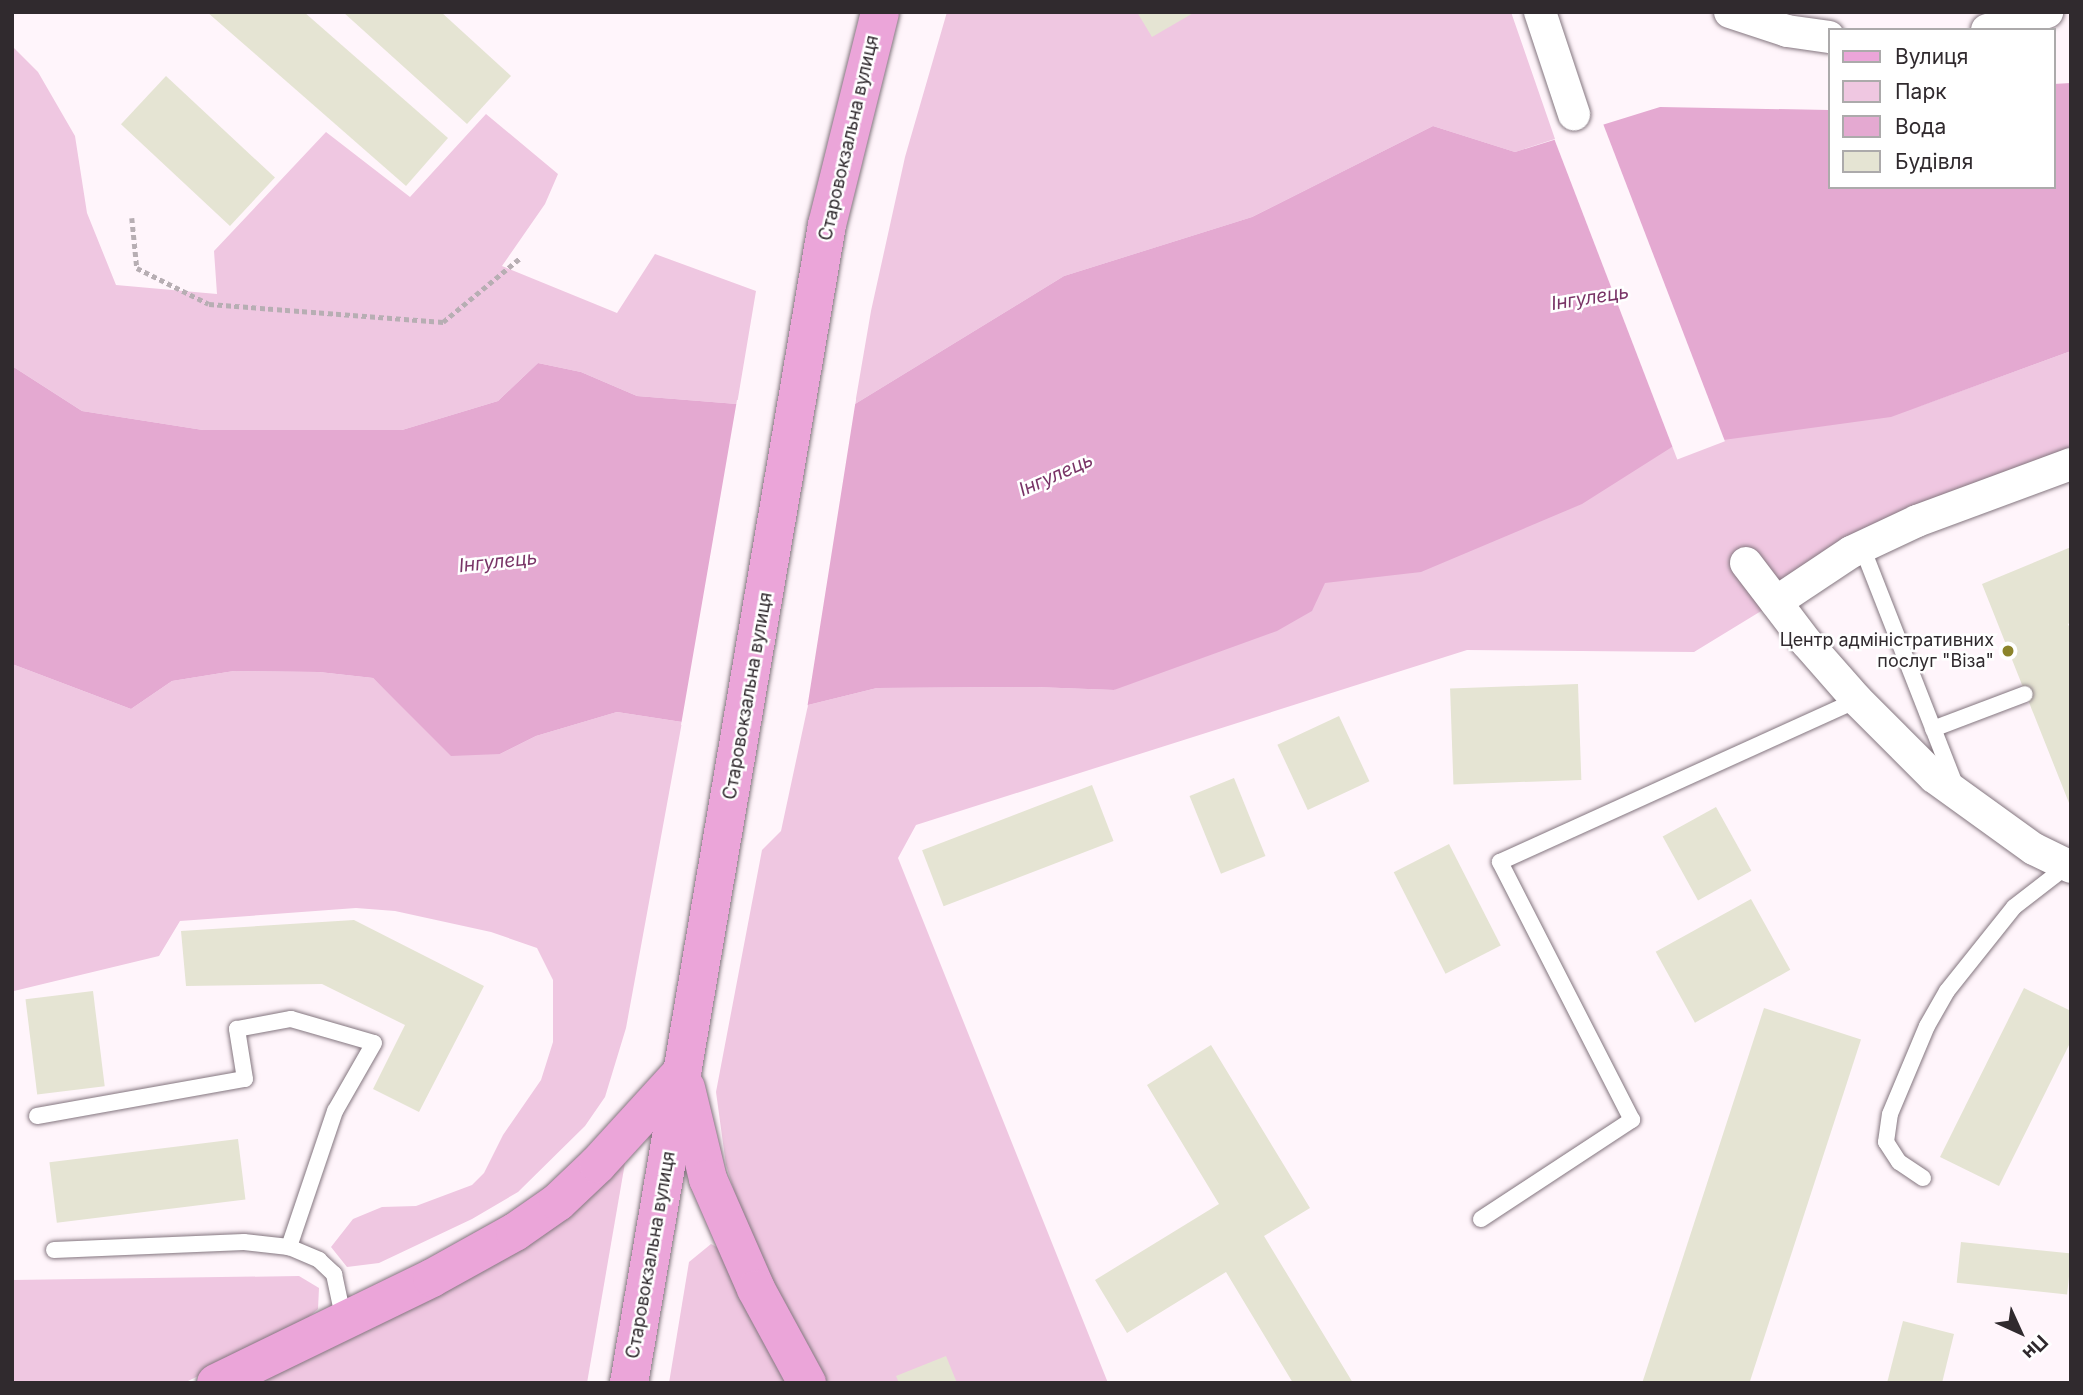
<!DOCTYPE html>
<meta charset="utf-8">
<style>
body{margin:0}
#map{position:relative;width:2083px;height:1395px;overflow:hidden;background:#fff5fb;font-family:Inter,sans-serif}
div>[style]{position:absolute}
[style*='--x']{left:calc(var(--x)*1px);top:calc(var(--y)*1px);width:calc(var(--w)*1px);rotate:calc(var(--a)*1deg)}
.green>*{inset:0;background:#efc7e1}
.water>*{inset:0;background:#e4a9d1}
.pier>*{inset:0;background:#fff5fb;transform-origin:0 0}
.building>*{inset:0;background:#e5e4d3;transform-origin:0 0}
.path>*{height:4.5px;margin-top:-2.25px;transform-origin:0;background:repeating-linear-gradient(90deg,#b7aeb3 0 5px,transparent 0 8.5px)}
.roads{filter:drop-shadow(0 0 2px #84767f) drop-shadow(0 0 2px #84767f)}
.lane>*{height:16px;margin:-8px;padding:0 8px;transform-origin:8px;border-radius:8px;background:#fff}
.street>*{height:32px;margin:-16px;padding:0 16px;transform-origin:16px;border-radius:16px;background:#fff}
.primary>*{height:38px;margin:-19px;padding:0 19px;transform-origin:19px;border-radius:19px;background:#eba5d9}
.dots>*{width:19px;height:19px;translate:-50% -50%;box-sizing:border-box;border:4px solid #fff;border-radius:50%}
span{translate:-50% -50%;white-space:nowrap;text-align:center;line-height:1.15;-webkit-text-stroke:5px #fff;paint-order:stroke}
.street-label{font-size:18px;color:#302a2e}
.poi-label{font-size:18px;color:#302a2e}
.right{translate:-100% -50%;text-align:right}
.water-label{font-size:19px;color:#793467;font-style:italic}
.frame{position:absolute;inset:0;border:14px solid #302a2e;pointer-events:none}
.legend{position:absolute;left:1828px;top:28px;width:228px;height:161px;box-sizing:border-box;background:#fff;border:2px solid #acaaab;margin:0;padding:9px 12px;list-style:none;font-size:21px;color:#302a2e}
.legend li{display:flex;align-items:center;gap:14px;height:35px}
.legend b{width:35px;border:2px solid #acaaab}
.north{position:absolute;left:1985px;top:1297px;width:70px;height:70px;-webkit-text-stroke:5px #fff;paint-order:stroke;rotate:135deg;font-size:19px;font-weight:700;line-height:28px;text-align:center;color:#302a2e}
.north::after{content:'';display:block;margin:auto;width:24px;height:32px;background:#302a2e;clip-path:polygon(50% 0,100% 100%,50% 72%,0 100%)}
</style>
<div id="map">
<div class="green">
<i style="clip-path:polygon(947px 12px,1511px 12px,1555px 139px,1515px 152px,1433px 126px,1252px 217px,1064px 276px,855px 404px,871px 311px,905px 157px)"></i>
<i style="clip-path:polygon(12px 46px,38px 72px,75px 136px,87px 213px,116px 285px,217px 294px,214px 251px,326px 132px,410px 197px,486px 114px,558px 174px,545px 204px,502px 266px,617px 313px,655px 254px,756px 291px,737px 404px,637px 396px,581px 372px,538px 363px,498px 401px,402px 430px,203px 430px,82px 411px,12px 366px)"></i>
<i style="clip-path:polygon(2071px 351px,2071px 464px,1802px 586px,1694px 652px,1467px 650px,916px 825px,898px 858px,1108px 1383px,823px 1383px,763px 1283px,726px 1165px,716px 1092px,762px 850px,781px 831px,808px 705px,877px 688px,1035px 687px,1114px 690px,1359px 507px,1672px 447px,1920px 406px)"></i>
<i style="clip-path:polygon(12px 664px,131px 709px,172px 681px,234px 671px,319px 672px,373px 678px,405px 709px,500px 754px,536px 736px,617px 712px,682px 722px,626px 1028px,605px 1097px,585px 1126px,518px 1192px,472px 1219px,379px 1263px,347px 1267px,331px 1247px,353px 1219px,382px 1207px,416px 1206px,472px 1185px,484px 1173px,503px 1135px,541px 1080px,553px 1042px,553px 980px,537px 948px,491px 932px,395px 911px,356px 908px,180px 921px,159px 956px,14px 991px,12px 995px)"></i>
<i style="clip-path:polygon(626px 1157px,587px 1383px,251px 1383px)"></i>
<i style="clip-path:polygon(711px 1244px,728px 1253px,793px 1383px,669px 1383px,689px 1262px)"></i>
<i style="clip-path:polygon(299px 1276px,319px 1288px,318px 1309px,294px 1329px,184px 1383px,12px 1383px,12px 1280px)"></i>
</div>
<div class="water">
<i style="clip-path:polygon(2071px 83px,2071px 351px,1891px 417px,1672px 447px,1582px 504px,1421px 572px,1325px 583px,1312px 611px,1277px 631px,1114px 690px,1035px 687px,877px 688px,808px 705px,762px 721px,721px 717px,682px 722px,617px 712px,536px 736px,500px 754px,451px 756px,373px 678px,319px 672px,234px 671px,172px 681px,131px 709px,12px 664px,12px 366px,82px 411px,203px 430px,402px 430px,498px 401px,538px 363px,581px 372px,637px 396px,737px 404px,855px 404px,1064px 276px,1252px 217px,1433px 126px,1515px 152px,1660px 107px,1829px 110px,1829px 187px,2053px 187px,2053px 84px)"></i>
</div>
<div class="pier">
<i style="left:1602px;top:121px;width:343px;height:51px;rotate:69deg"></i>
<i style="clip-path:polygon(856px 399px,807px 709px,762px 724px,721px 721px,681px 725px,737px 400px)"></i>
</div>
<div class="building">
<i style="clip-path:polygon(207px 12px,304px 12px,448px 138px,406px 186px)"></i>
<i style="clip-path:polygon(343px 12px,441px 12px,511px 76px,467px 124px)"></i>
<i style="clip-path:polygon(1137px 12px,1195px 12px,1152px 37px)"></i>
<i style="left:166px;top:76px;width:149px;height:66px;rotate:43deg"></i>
<i style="clip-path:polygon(2071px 547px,2071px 622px,2068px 624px,2071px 631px,2071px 808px,1982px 584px)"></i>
<i style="left:1578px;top:684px;width:96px;height:128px;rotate:88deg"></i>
<i style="left:1339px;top:716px;width:72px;height:68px;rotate:65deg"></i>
<i style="left:1234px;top:778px;width:84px;height:48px;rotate:68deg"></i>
<i style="left:1092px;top:785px;width:60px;height:182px;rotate:69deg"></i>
<i style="left:1716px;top:807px;width:73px;height:61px;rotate:61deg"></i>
<i style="left:1449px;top:844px;width:114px;height:62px;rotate:63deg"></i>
<i style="left:1751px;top:899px;width:81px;height:109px;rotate:61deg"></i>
<i style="clip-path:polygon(354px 920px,484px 986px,419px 1112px,373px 1089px,405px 1025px,322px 984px,186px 986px,181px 931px)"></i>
<i style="clip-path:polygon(2024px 988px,2071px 1011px,2071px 1041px,1999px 1186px,1940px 1157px)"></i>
<i style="left:93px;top:991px;width:96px;height:68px;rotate:83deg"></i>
<i style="left:1764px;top:1008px;width:102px;height:393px;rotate:18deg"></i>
<i style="clip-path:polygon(1211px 1045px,1310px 1208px,1264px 1236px,1353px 1383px,1293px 1383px,1226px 1272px,1127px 1333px,1095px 1280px,1219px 1204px,1147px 1085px)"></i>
<i style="left:238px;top:1139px;width:61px;height:190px;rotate:83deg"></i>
<i style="left:1961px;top:1242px;width:111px;height:41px;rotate:6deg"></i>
<i style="clip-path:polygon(1903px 1321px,1954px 1334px,1942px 1383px,1887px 1383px)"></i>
<i style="clip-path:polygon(946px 1356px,957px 1383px,899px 1383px,896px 1376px)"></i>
</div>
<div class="path">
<i style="--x:132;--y:218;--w:50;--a:84.3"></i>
<i style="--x:137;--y:268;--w:80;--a:26.6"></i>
<i style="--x:209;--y:304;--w:235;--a:4.4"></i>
<i style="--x:443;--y:322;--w:99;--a:-39.7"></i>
</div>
<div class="roads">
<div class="lane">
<i style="--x:1862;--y:547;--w:258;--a:68.6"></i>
<i style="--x:1933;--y:729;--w:98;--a:-20.8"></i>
<i style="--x:37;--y:1116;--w:211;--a:-10.1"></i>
<i style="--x:245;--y:1079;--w:51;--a:-99.1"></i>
<i style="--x:237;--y:1029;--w:55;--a:-10.5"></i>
<i style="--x:291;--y:1019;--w:86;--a:16.1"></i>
<i style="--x:374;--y:1043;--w:78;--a:119.8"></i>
<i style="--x:335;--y:1111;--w:144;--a:108.7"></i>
<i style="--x:1923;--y:1178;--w:29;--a:-146"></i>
<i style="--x:1899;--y:1162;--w:24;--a:-123"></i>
<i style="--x:1886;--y:1142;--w:28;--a:-82"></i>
<i style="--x:1890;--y:1114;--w:95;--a:-67.2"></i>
<i style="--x:1927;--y:1026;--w:40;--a:-60.3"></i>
<i style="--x:1947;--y:991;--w:107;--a:-51.4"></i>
<i style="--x:2014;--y:907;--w:67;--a:-37.7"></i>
<i style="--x:1481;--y:1219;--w:181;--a:-33.3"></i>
<i style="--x:1632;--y:1120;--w:290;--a:-117.1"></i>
<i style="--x:1500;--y:862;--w:392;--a:-24.4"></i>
<i style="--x:54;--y:1250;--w:190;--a:-2.4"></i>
<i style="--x:244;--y:1242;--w:45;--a:6.3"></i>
<i style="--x:289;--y:1247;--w:33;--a:23"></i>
<i style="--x:319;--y:1260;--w:21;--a:43"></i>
<i style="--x:334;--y:1274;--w:48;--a:78"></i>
</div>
<div class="street">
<i style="--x:1540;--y:12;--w:108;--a:71.6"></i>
<i style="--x:1730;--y:12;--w:60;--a:18.4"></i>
<i style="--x:1787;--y:31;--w:42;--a:8.1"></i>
<i style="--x:1987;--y:30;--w:63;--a:-16.7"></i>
<i style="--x:1746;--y:563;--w:101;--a:52.7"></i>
<i style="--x:1807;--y:643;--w:76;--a:48.7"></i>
<i style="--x:1857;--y:700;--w:109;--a:45"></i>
<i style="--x:1934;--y:777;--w:123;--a:35.8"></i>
<i style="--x:2034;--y:849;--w:41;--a:25.9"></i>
<i style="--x:1776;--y:602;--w:90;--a:-33.7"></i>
<i style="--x:1851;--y:552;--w:73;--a:-25.2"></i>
<i style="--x:1917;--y:521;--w:164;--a:-20.3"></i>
</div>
<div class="primary">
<i style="--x:686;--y:1088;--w:94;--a:76.4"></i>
<i style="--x:708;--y:1179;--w:120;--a:66.4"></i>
<i style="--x:756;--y:1289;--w:107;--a:61.5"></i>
<i style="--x:216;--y:1383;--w:240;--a:-25.9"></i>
<i style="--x:432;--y:1278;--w:95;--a:-29"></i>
<i style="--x:515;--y:1232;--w:52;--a:-34.9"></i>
<i style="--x:558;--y:1202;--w:55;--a:-43.5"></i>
<i style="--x:598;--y:1164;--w:125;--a:-47.6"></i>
<i style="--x:629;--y:1383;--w:1175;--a:-80.3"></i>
<i style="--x:827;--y:225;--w:219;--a:-76"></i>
</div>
</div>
<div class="dots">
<i style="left:2008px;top:651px;background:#8b832a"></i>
</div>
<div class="street-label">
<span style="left:849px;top:138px;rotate:-77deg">Старовокзальна вулиця</span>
<span style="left:748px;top:696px;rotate:-80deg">Старовокзальна вулиця</span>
<span style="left:651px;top:1255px;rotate:-80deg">Старовокзальна вулиця</span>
</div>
<div class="poi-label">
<span class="right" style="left:1994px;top:651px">Центр адміністративних<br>послуг "Віза"</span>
</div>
<div class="water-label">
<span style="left:1590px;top:298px;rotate:-9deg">Інгулець</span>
<span style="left:1056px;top:475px;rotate:-24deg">Інгулець</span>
<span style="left:498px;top:562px;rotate:-6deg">Інгулець</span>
</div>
<div class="frame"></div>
<ul class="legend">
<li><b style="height:9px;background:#eba5d9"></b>Вулиця</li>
<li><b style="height:19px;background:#efc7e1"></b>Парк</li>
<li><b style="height:19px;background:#e4a9d1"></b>Вода</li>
<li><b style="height:19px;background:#e5e4d3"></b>Будівля</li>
</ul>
<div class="north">Пн</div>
</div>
